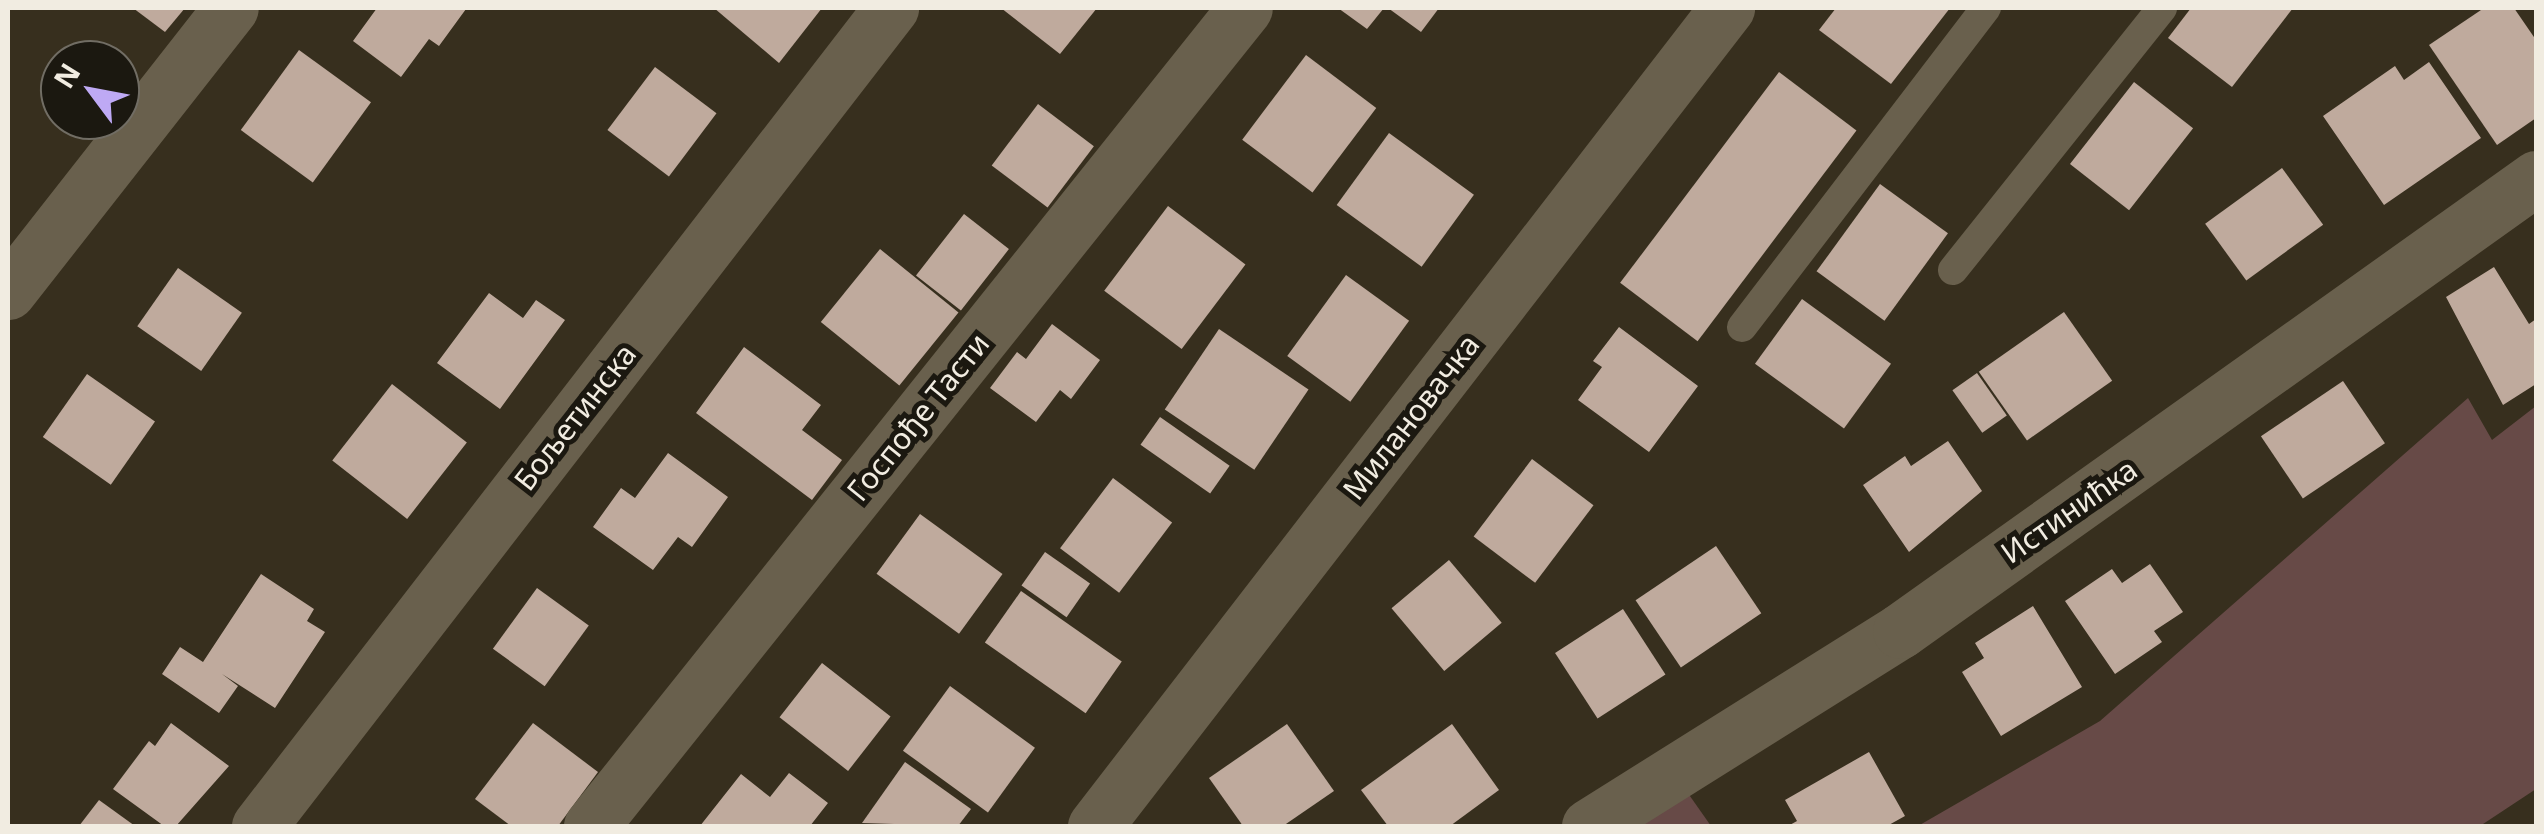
<!DOCTYPE html>
<meta charset="utf-8">
<style>
body{margin:0}
#map{position:relative;width:2544px;height:834px;overflow:hidden;background:#372f1e;font-family:"Noto Sans",sans-serif}
div>[style]{position:absolute}
[style*='--x']{left:calc(var(--x)*1px);top:calc(var(--y)*1px);width:calc(var(--w)*1px);rotate:calc(var(--a)*1deg)}
.green>*{inset:0;background:#674a47}
.building>*{inset:0;background:#bfaa9d;transform-origin:0 0}
.lane>*{height:30px;margin:-15px;padding:0 15px;transform-origin:15px;border-radius:15px;background:#69604d}
.street>*{height:55px;margin:-27.5px;padding:0 27.5px;transform-origin:27.5px;border-radius:27.5px;background:#69604d}
span{translate:-50% -50%;white-space:nowrap;text-align:center;line-height:1.15;-webkit-text-stroke:10px #1b1810;paint-order:stroke}
.street-label{font-size:30px;color:#f1ece1}
.frame{position:absolute;inset:0;border:10px solid #f1ece1;pointer-events:none}
.north{position:absolute;left:40px;top:40px;width:100px;height:100px;box-sizing:border-box;background:#1b1810;border:2px solid #716d64;border-radius:50%;rotate:302deg;font-size:28px;font-weight:700;line-height:40px;text-align:center;color:#f1ece1}
.north::after{content:'';display:block;margin:auto;width:35px;height:45px;background:#bea9f4;clip-path:polygon(50% 0,100% 100%,50% 72%,0 100%)}
</style>
<div id="map">
<div class="green">
<i style="clip-path:polygon(2468px 398px,2492px 440px,2536px 406px,2536px 789px,2480px 826px,1918px 826px,2100px 721px)"></i>
<i style="clip-path:polygon(1685px 789px,1711px 826px,1631px 826px)"></i>
</div>
<div class="building">
<i style="clip-path:polygon(133px 8px,185px 8px,165px 32px)"></i>
<i style="clip-path:polygon(377px 8px,463px 8px,466px 9px,439px 46px,429px 39px,401px 77px,353px 41px)"></i>
<i style="clip-path:polygon(714px 8px,822px 8px,779px 63px)"></i>
<i style="clip-path:polygon(1001px 8px,1097px 8px,1060px 54px)"></i>
<i style="clip-path:polygon(1338px 8px,1384px 8px,1367px 29px)"></i>
<i style="clip-path:polygon(1388px 8px,1439px 8px,1421px 32px)"></i>
<i style="clip-path:polygon(1836px 8px,1950px 8px,1891px 84px,1819px 30px)"></i>
<i style="clip-path:polygon(2191px 8px,2293px 8px,2232px 87px,2168px 38px)"></i>
<i style="clip-path:polygon(2484px 8px,2514px 8px,2536px 40px,2536px 118px,2497px 145px,2429px 45px)"></i>
<i style="left:299px;top:50px;width:89px;height:99px;rotate:36deg"></i>
<i style="left:1306px;top:55px;width:88px;height:106px;rotate:37deg"></i>
<i style="clip-path:polygon(2429px 62px,2481px 138px,2384px 205px,2323px 116px,2395px 66px,2404px 80px)"></i>
<i style="left:655px;top:67px;width:77px;height:79px;rotate:37deg"></i>
<i style="left:1779px;top:72px;width:97px;height:264px;rotate:37deg"></i>
<i style="left:2134px;top:82px;width:75px;height:104px;rotate:38deg"></i>
<i style="left:1038px;top:104px;width:70px;height:77px;rotate:37deg"></i>
<i style="left:1389px;top:133px;width:105px;height:89px;rotate:36deg"></i>
<i style="left:2282px;top:168px;width:70px;height:95px;rotate:54deg"></i>
<i style="left:1880px;top:184px;width:84px;height:108px;rotate:36deg"></i>
<i style="left:1168px;top:206px;width:97px;height:106px;rotate:37deg"></i>
<i style="left:964px;top:214px;width:57px;height:78px;rotate:38deg"></i>
<i style="left:880px;top:249px;width:101px;height:94px;rotate:39deg"></i>
<i style="clip-path:polygon(2494px 267px,2529px 324px,2536px 319px,2536px 384px,2503px 405px,2446px 297px)"></i>
<i style="left:178px;top:268px;width:78px;height:71px;rotate:35deg"></i>
<i style="left:1346px;top:275px;width:78px;height:100px;rotate:36deg"></i>
<i style="clip-path:polygon(489px 293px,523px 318px,536px 300px,565px 320px,500px 409px,437px 363px)"></i>
<i style="left:1802px;top:299px;width:110px;height:80px;rotate:36deg"></i>
<i style="left:2064px;top:312px;width:84px;height:104px;rotate:55deg"></i>
<i style="clip-path:polygon(1052px 324px,1100px 360px,1071px 399px,1060px 390px,1036px 422px,990px 388px,1017px 352px,1026px 359px)"></i>
<i style="clip-path:polygon(1619px 327px,1698px 386px,1649px 452px,1578px 400px,1602px 367px,1593px 361px)"></i>
<i style="left:1219px;top:329px;width:108px;height:97px;rotate:34deg"></i>
<i style="clip-path:polygon(744px 347px,821px 405px,802px 430px,842px 460px,812px 500px,696px 413px)"></i>
<i style="left:1977px;top:373px;width:52px;height:30px;rotate:55deg"></i>
<i style="left:87px;top:374px;width:83px;height:77px;rotate:35deg"></i>
<i style="left:2343px;top:381px;width:75px;height:99px;rotate:56deg"></i>
<i style="left:392px;top:384px;width:95px;height:97px;rotate:38deg"></i>
<i style="left:1160px;top:417px;width:85px;height:34px;rotate:35deg"></i>
<i style="clip-path:polygon(1948px 441px,1982px 491px,1909px 552px,1863px 485px,1905px 456px,1911px 466px)"></i>
<i style="clip-path:polygon(668px 453px,728px 497px,692px 547px,678px 537px,653px 570px,593px 527px,621px 488px,635px 498px)"></i>
<i style="left:1532px;top:459px;width:77px;height:97px;rotate:37deg"></i>
<i style="left:1113px;top:478px;width:74px;height:88px;rotate:37deg"></i>
<i style="left:920px;top:514px;width:102px;height:74px;rotate:36deg"></i>
<i style="left:1716px;top:546px;width:81px;height:97px;rotate:56deg"></i>
<i style="left:1045px;top:552px;width:55px;height:41px;rotate:35deg"></i>
<i style="left:1449px;top:560px;width:82px;height:75px;rotate:50deg"></i>
<i style="clip-path:polygon(2150px 564px,2183px 612px,2154px 631px,2162px 642px,2115px 674px,2065px 601px,2112px 569px,2122px 583px)"></i>
<i style="clip-path:polygon(261px 574px,314px 609px,307px 621px,325px 632px,275px 708px,222px 674px,238px 686px,219px 713px,162px 674px,180px 647px,203px 662px)"></i>
<i style="left:537px;top:588px;width:64px;height:75px;rotate:36deg"></i>
<i style="left:1021px;top:591px;width:123px;height:63px;rotate:35deg"></i>
<i style="clip-path:polygon(2033px 606px,2082px 687px,2001px 736px,1962px 672px,1984px 658px,1975px 643px)"></i>
<i style="left:1623px;top:609px;width:78px;height:81px;rotate:57deg"></i>
<i style="left:822px;top:663px;width:87px;height:69px;rotate:38deg"></i>
<i style="left:950px;top:686px;width:105px;height:80px;rotate:36deg"></i>
<i style="clip-path:polygon(171px 723px,229px 766px,176px 826px,164px 826px,113px 789px,149px 741px,155px 746px)"></i>
<i style="clip-path:polygon(533px 723px,598px 772px,558px 826px,511px 826px,475px 799px)"></i>
<i style="clip-path:polygon(1287px 724px,1334px 791px,1283px 826px,1243px 826px,1209px 778px)"></i>
<i style="clip-path:polygon(1452px 724px,1499px 790px,1450px 826px,1388px 826px,1361px 790px)"></i>
<i style="clip-path:polygon(1869px 752px,1905px 816px,1887px 826px,1788px 826px,1797px 821px,1785px 800px)"></i>
<i style="clip-path:polygon(905px 762px,971px 809px,958px 826px,862px 823px)"></i>
<i style="clip-path:polygon(789px 773px,828px 803px,810px 826px,700px 826px,741px 774px,770px 797px)"></i>
<i style="clip-path:polygon(99px 800px,135px 826px,79px 826px)"></i>
</div>
<div class="lane">
<i style="--x:1953;--y:270;--w:335;--a:-51.4"></i>
<i style="--x:1742;--y:327;--w:402;--a:-52.6"></i>
</div>
<div class="street">
<i style="--x:8;--y:292;--w:361;--a:-51.9"></i>
<i style="--x:259;--y:826;--w:1034;--a:-52.31"></i>
<i style="--x:591;--y:826;--w:1047;--a:-51.36"></i>
<i style="--x:1095;--y:826;--w:1034;--a:-52.31"></i>
<i style="--x:1589;--y:826;--w:367;--a:-32.1"></i>
<i style="--x:1900;--y:631;--w:781;--a:-35.46"></i>
</div>
<div class="street-label">
<span style="left:575px;top:417px;rotate:-52deg">Бољетинска</span>
<span style="left:918px;top:417px;rotate:-51deg">Госпође Тасти</span>
<span style="left:1411px;top:417px;rotate:-52deg">Милановачка</span>
<span style="left:2069px;top:511px;rotate:-35deg">Истинићка</span>
</div>
<div class="frame"></div>
<div class="north">N</div>
</div>
